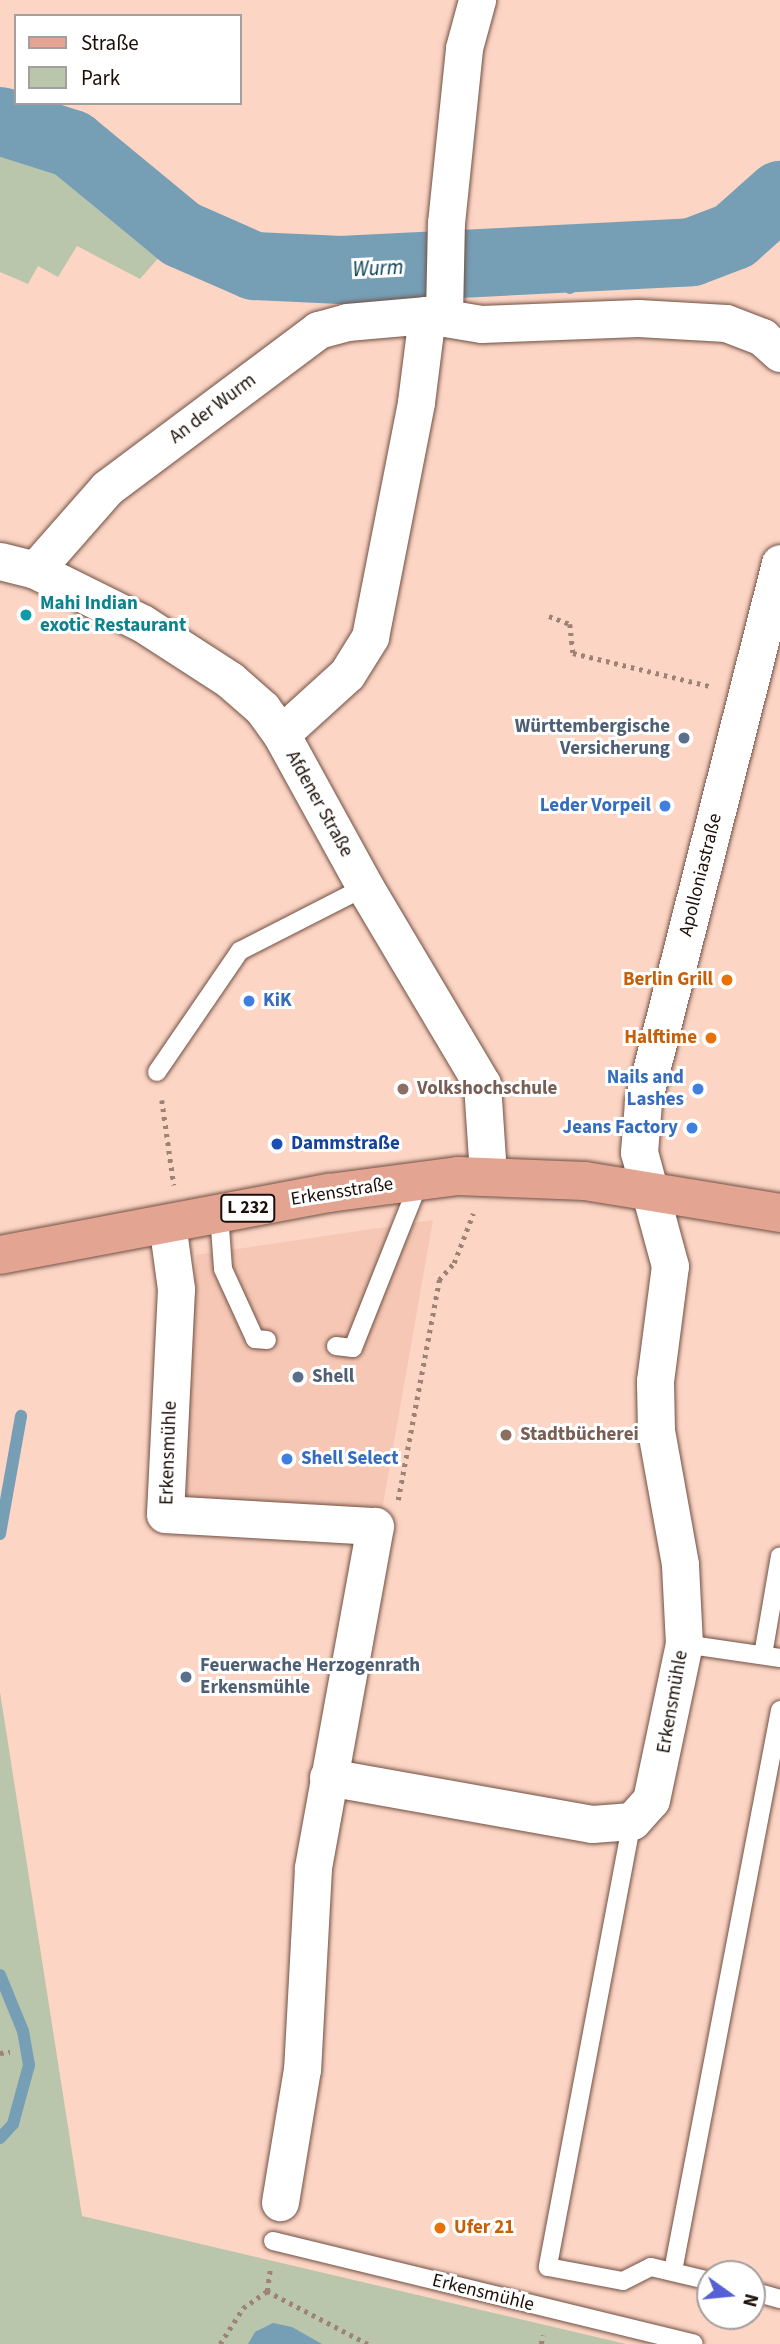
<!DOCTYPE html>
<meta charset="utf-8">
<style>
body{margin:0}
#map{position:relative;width:780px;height:2344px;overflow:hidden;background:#fcd5c5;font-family:"Source Sans 3",sans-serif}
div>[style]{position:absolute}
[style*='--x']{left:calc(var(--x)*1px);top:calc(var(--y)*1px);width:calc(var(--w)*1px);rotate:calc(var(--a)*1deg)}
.built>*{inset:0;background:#f6c7b5}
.green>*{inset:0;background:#bac6ac}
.water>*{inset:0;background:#769eb5}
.stream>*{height:12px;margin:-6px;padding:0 6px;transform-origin:6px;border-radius:6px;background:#769eb5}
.river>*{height:68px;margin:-34px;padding:0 34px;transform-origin:34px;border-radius:34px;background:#769eb5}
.path>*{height:4.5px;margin-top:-2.25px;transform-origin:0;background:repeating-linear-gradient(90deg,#9e8276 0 3.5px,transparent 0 8.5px)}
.roads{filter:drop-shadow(0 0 2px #715043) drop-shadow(0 0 2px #715043)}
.lane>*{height:18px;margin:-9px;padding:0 9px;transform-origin:9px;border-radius:9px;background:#fff}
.street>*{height:37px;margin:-18.5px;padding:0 18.5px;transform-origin:18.5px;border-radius:18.5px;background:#fff}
.primary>*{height:38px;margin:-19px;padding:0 19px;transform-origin:19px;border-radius:19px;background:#e3a592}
.dots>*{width:19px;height:19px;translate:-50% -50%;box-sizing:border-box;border:4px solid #fff;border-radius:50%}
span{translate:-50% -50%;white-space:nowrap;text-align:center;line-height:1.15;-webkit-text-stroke:6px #fff;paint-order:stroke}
.shield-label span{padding:2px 5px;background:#fff;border:2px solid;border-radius:5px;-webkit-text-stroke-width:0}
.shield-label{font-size:18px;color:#1c0f09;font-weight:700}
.street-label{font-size:19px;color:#1c0f09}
.culture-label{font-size:19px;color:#0d838f;font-weight:700}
.left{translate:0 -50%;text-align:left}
.service-label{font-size:19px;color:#4e5e75;font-weight:700}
.right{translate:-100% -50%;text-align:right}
.shop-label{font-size:19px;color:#366cbe;font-weight:700}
.food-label{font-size:19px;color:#c56008;font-weight:700}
.education-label{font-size:19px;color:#785e54;font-weight:700}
.transit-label{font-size:19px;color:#164399;font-weight:700}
.water-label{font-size:21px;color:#003a52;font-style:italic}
.legend{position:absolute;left:14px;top:14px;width:228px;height:91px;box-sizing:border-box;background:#fff;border:2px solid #a49f9d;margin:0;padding:9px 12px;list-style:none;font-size:21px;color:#1c0f09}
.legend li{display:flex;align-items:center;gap:14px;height:35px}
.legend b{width:35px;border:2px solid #a49f9d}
.north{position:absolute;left:696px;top:2260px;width:70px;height:70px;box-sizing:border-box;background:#fff;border:2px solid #a49f9d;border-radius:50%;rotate:105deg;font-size:19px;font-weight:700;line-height:28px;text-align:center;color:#1c0f09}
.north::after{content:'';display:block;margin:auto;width:24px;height:32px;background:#5560d6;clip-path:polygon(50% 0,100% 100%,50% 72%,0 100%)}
</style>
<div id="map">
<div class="built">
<i style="clip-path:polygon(433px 1220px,382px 1510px,186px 1499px,196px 1255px)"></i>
</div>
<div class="green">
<i style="clip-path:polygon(0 91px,16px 96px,16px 103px,46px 107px,113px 149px,195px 217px,255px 260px,237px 294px,167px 248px,140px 279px,77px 246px,58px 277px,38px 266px,28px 284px,0 272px)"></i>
<i style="clip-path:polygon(0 1692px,82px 2216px,626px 2344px,0 2344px)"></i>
</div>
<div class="water">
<i style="clip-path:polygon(273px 2323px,292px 2327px,322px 2344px,248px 2344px,255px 2332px)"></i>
</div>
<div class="stream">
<i style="--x:570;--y:288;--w:35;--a:-57"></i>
<i style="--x:0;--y:1534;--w:120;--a:-79.9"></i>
<i style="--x:0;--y:1975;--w:61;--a:67.7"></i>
<i style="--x:23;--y:2031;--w:35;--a:80"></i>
<i style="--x:29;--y:2065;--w:61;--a:105.2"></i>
<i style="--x:13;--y:2124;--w:19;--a:133"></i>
</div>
<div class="river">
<i style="--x:0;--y:121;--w:76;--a:17.7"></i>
<i style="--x:72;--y:144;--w:141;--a:39.5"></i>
<i style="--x:181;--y:234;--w:80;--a:23.7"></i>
<i style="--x:254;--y:266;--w:87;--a:2.6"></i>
<i style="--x:341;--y:270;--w:351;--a:-2.9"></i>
<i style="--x:692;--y:252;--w:45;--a:-20.9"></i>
<i style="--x:734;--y:236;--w:62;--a:-41.7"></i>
</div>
<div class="path">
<i style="--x:549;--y:616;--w:22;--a:21"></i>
<i style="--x:570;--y:624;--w:29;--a:84"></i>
<i style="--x:573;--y:653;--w:140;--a:13.6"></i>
<i style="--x:162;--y:1100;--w:86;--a:82"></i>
<i style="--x:398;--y:1500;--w:224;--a:-79.4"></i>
<i style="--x:439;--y:1280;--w:23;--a:-49"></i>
<i style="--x:454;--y:1263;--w:53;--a:-68.8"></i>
<i style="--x:0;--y:2053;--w:10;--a:-6"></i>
<i style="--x:267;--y:2291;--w:114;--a:27.7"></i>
<i style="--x:220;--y:2344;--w:43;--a:-57.4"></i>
<i style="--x:243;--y:2308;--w:29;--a:-35"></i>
<i style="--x:267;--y:2291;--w:22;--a:-82"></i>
<i style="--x:541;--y:2344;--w:9;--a:-77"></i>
</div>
<div class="roads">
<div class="lane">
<i style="--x:157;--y:1072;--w:147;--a:-55.6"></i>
<i style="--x:240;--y:951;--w:140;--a:-27.1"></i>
<i style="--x:219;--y:1214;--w:55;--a:85.8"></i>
<i style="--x:223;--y:1269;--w:77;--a:65.4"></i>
<i style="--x:255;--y:1339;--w:12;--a:5"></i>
<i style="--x:336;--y:1346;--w:17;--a:7"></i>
<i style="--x:353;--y:1348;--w:181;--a:-68.3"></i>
<i style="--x:684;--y:1644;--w:97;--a:8.3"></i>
<i style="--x:763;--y:1655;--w:100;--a:-80.3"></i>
<i style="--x:632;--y:1821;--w:454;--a:100.7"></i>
<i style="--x:548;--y:2267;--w:76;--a:10.6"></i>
<i style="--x:623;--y:2281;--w:31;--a:-27"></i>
<i style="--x:651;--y:2267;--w:61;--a:13.3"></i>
<i style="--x:273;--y:2241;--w:433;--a:13.7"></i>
<i style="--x:673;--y:2271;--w:571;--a:-79.2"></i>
<i style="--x:752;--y:2291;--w:29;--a:16"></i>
</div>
<div class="street">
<i style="--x:444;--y:315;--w:92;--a:-88.8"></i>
<i style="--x:446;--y:223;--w:176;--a:-84.1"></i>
<i style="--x:464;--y:48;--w:50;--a:-74.8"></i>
<i style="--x:0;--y:561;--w:36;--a:14"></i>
<i style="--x:35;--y:570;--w:119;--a:26.4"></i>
<i style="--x:142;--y:623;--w:105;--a:32.9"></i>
<i style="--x:230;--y:680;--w:43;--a:41.2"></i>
<i style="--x:262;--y:708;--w:32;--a:54"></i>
<i style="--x:281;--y:734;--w:175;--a:61.2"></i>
<i style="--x:365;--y:887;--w:229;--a:59.3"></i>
<i style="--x:482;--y:1084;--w:91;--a:86.2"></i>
<i style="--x:35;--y:570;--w:109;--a:-48.7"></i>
<i style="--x:107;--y:488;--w:264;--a:-36.8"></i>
<i style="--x:318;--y:330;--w:30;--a:-15"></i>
<i style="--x:347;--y:322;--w:80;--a:-5"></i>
<i style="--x:427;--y:315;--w:55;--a:9.5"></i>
<i style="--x:481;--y:324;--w:157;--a:-2.2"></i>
<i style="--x:638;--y:318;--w:88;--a:3.3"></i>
<i style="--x:726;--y:323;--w:39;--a:21"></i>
<i style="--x:762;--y:337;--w:24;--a:42"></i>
<i style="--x:281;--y:734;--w:89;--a:-42.3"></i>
<i style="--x:347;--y:674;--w:44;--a:-58.1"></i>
<i style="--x:370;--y:637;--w:239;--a:-78.9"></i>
<i style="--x:416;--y:402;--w:88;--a:-82.8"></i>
<i style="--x:167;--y:1223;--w:67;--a:82.2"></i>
<i style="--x:176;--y:1289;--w:225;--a:92.8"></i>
<i style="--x:165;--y:1514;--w:210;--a:3.3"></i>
<i style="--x:375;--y:1526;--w:348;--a:100.3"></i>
<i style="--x:313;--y:1868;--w:201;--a:93.1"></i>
<i style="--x:302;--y:2069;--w:135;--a:99.4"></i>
<i style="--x:328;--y:1777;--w:268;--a:10.1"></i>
<i style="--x:592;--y:1824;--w:40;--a:-4.3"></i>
<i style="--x:632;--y:1821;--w:28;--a:-48"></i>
<i style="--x:651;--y:1800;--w:159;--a:-78.1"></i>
<i style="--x:684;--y:1644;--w:80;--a:-92.9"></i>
<i style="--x:680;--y:1564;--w:136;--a:-100.2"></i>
<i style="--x:656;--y:1430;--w:49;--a:-91.2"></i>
<i style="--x:655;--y:1381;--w:116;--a:-82.6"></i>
<i style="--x:670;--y:1266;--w:118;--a:-105.2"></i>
<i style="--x:639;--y:1152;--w:50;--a:-85.4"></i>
<i style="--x:643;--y:1102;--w:556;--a:-75.74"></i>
</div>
<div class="primary">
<i style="--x:0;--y:1255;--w:335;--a:-10.7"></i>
<i style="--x:329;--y:1193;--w:130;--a:-7.5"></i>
<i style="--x:458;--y:1176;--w:127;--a:2.3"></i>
<i style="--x:585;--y:1181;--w:198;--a:9.3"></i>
</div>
</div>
<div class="dots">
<i style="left:26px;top:615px;background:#0f9aa8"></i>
<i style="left:684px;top:738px;background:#5c6f8a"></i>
<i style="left:665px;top:806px;background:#3f7fe0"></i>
<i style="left:727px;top:980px;background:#e8710a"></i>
<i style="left:249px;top:1001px;background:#3f7fe0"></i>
<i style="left:711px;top:1038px;background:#e8710a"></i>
<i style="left:403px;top:1089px;background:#8d6e63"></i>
<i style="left:698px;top:1089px;background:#3f7fe0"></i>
<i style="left:692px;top:1128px;background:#3f7fe0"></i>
<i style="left:277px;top:1144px;background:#1a4fb4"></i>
<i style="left:298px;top:1377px;background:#5c6f8a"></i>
<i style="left:506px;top:1435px;background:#8d6e63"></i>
<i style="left:287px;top:1459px;background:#3f7fe0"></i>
<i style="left:186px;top:1677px;background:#5c6f8a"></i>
<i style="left:440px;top:2228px;background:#e8710a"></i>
</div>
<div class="shield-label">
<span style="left:248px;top:1208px">L 232</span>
</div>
<div class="street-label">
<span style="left:213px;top:409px;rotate:-37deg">An der Wurm</span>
<span style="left:319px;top:804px;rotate:61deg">Afdener Straße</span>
<span style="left:701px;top:875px;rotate:-76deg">Apolloniastraße</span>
<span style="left:342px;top:1192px;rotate:-9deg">Erkensstraße</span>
<span style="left:169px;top:1453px;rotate:-88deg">Erkensmühle</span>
<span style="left:673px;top:1702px;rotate:-80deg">Erkensmühle</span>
<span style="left:483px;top:2293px;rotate:14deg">Erkensmühle</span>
</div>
<div class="culture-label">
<span class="left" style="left:40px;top:615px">Mahi Indian<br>exotic Restaurant</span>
</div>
<div class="service-label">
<span class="right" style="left:670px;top:738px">Württembergische<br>Versicherung</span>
<span class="left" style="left:312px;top:1377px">Shell</span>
<span class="left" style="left:200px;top:1677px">Feuerwache Herzogenrath<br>Erkensmühle</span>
</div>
<div class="shop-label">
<span class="right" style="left:651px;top:806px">Leder Vorpeil</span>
<span class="left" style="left:263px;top:1001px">KiK</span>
<span class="right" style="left:684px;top:1089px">Nails and<br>Lashes</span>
<span class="right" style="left:678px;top:1128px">Jeans Factory</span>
<span class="left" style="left:301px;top:1459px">Shell Select</span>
</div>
<div class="food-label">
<span class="right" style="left:713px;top:980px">Berlin Grill</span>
<span class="right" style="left:697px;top:1038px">Halftime</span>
<span class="left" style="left:454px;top:2228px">Ufer 21</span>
</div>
<div class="education-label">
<span class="left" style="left:417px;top:1089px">Volkshochschule</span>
<span class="left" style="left:520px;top:1435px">Stadtbücherei</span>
</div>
<div class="transit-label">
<span class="left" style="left:291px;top:1144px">Dammstraße</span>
</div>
<div class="water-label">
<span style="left:378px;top:268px;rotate:-3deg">Wurm</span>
</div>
<ul class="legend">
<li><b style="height:9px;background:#e3a592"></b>Straße</li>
<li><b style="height:19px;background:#bac6ac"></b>Park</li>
</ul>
<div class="north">N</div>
</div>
